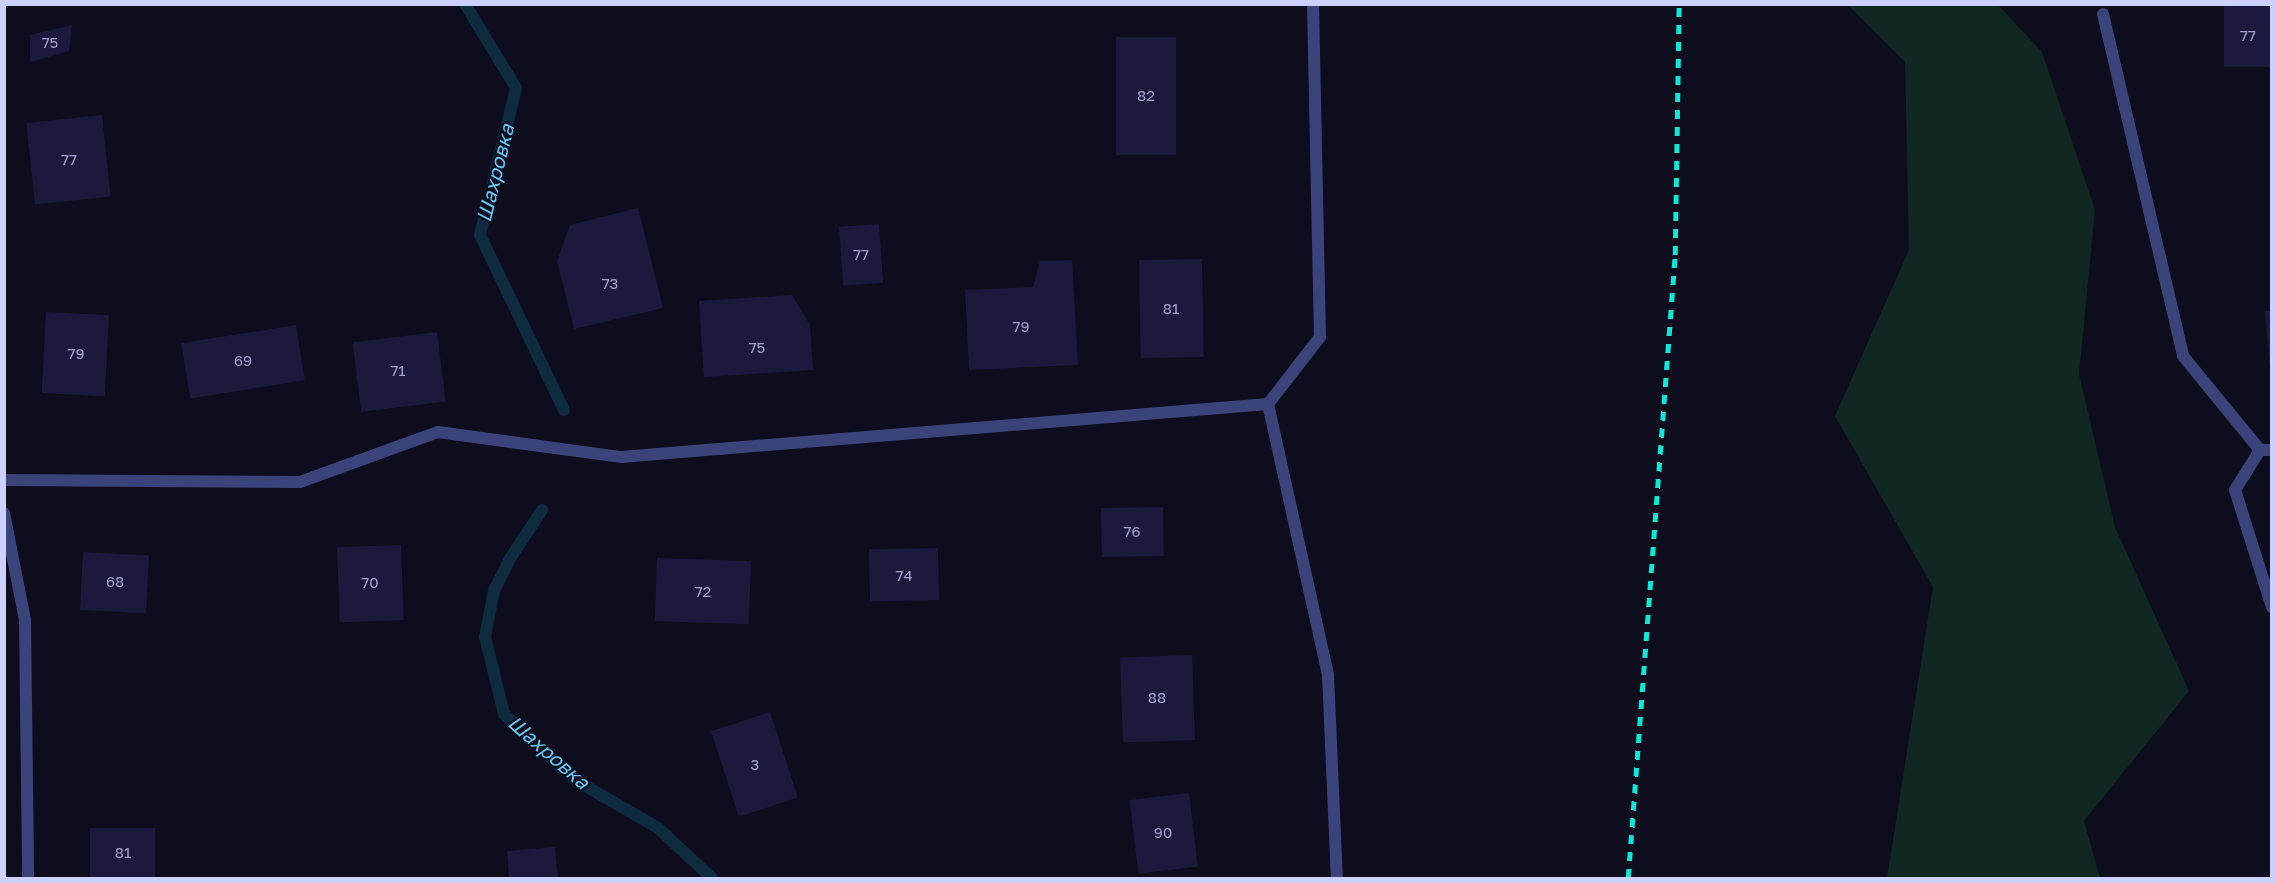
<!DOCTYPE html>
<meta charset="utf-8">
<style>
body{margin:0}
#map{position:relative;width:2276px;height:883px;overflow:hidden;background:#0d0d1e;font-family:"Golos Text",sans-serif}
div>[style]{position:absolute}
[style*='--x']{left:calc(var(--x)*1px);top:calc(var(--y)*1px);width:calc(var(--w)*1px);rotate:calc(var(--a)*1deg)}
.green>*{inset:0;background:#112722}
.stream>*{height:12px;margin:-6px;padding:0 6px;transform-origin:6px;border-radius:6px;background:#0e2b40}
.building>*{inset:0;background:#1b1a3d;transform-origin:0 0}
.service>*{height:12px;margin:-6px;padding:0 6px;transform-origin:6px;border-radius:6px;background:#3b447a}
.minor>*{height:12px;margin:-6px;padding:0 6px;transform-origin:6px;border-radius:6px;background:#3b447a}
.rail>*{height:4.5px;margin-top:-2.25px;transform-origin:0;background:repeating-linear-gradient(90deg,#0de8d7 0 9px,transparent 0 17px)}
span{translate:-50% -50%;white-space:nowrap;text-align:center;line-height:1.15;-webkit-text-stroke:4.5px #0d0d1e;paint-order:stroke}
.number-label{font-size:15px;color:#a0a2cc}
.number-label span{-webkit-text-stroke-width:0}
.water-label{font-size:20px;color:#61cbf6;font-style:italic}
.frame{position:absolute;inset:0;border:6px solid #cdd0fc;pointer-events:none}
</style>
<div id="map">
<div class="green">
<i style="clip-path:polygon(1848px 5px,1998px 5px,2042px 52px,2095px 210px,2079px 374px,2115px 527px,2189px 691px,2084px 821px,2100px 878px,1887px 878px,1933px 587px,1835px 416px,1909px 250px,1905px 62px)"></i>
</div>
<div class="stream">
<i style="--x:465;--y:4;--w:98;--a:58.7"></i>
<i style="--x:516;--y:88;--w:151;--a:103.8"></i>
<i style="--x:480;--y:235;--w:194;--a:64.4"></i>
<i style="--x:542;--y:510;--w:56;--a:123.4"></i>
<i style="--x:511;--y:557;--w:37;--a:117"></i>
<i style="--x:494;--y:590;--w:48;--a:100.8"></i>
<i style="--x:485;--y:637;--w:79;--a:76.1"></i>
<i style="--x:504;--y:714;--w:97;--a:42.9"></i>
<i style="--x:575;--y:780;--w:96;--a:30"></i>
<i style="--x:658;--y:828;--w:74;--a:42.8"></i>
</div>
<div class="building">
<i style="left:2224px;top:4px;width:48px;height:63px"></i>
<i style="clip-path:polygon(72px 25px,69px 51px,30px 62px,30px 35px)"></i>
<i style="left:1116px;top:37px;width:60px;height:118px"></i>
<i style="left:102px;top:115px;width:82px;height:76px;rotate:84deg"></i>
<i style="clip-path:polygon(638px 208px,663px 308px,574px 329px,557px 261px,570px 225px)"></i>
<i style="left:879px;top:224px;width:59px;height:40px;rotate:86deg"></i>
<i style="left:1202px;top:259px;width:98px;height:63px;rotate:89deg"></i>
<i style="clip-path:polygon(1072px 260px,1078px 365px,969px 370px,965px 290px,1033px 287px,1040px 261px)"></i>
<i style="clip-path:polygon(792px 295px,810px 325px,813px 370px,704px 377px,699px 301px)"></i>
<i style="clip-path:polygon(2265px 311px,2272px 311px,2272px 367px,2270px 367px)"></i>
<i style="left:46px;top:312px;width:63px;height:81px;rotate:3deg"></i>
<i style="left:296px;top:325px;width:56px;height:116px;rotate:81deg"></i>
<i style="left:437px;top:332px;width:70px;height:85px;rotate:83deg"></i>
<i style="left:1163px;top:507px;width:49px;height:62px;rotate:89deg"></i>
<i style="left:401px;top:545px;width:75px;height:64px;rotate:88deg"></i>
<i style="left:938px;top:548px;width:52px;height:69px;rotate:89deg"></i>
<i style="left:83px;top:552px;width:66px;height:58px;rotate:3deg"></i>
<i style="left:657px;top:558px;width:94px;height:63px;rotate:2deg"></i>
<i style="left:1192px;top:655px;width:85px;height:72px;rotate:88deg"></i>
<i style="left:770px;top:712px;width:90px;height:62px;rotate:72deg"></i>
<i style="left:1189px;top:793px;width:74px;height:60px;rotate:83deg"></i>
<i style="left:90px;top:828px;width:65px;height:50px"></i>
<i style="clip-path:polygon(555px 847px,558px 878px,509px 878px,507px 851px)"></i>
</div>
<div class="service">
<i style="--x:1313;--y:4;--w:333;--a:88.8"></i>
<i style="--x:1320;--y:337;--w:85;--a:127.8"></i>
<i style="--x:1268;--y:404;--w:278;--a:77.5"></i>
<i style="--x:1328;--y:675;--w:203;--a:87.5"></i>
<i style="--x:2103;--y:14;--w:351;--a:76.8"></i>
<i style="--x:2183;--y:356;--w:122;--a:50.7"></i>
</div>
<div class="minor">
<i style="--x:2272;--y:450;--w:12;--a:180"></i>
<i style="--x:2260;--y:450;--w:47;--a:122"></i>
<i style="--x:2235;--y:490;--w:123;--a:72.5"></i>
<i style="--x:4;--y:480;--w:296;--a:0.4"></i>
<i style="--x:300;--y:482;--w:147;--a:-19.9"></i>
<i style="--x:438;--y:432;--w:185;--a:7.8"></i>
<i style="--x:621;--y:457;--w:649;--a:-4.68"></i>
<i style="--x:4;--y:513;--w:109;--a:78.9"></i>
<i style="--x:25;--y:620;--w:258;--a:89.3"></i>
</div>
<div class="rail">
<i style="--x:1628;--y:878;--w:625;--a:-85.69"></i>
<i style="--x:1675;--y:255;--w:251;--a:-89.1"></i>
</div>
<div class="number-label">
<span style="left:2248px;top:36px">77</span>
<span style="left:50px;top:43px">75</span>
<span style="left:1146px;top:96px">82</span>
<span style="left:69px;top:160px">77</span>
<span style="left:861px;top:255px">77</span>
<span style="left:610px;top:284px">73</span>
<span style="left:1171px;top:309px">81</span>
<span style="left:1021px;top:327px">79</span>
<span style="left:757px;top:348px">75</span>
<span style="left:76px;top:354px">79</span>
<span style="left:243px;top:361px">69</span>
<span style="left:398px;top:371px">71</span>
<span style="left:1132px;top:532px">76</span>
<span style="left:904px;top:576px">74</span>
<span style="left:115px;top:582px">68</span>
<span style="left:370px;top:583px">70</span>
<span style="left:703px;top:592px">72</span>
<span style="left:1157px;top:698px">88</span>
<span style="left:755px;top:765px">3</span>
<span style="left:1163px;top:833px">90</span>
<span style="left:123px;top:853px">81</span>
</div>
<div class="water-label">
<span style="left:495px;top:173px;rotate:-76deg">Шахровка</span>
<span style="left:549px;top:752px;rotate:41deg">Шахровка</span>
</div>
<div class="frame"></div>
</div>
